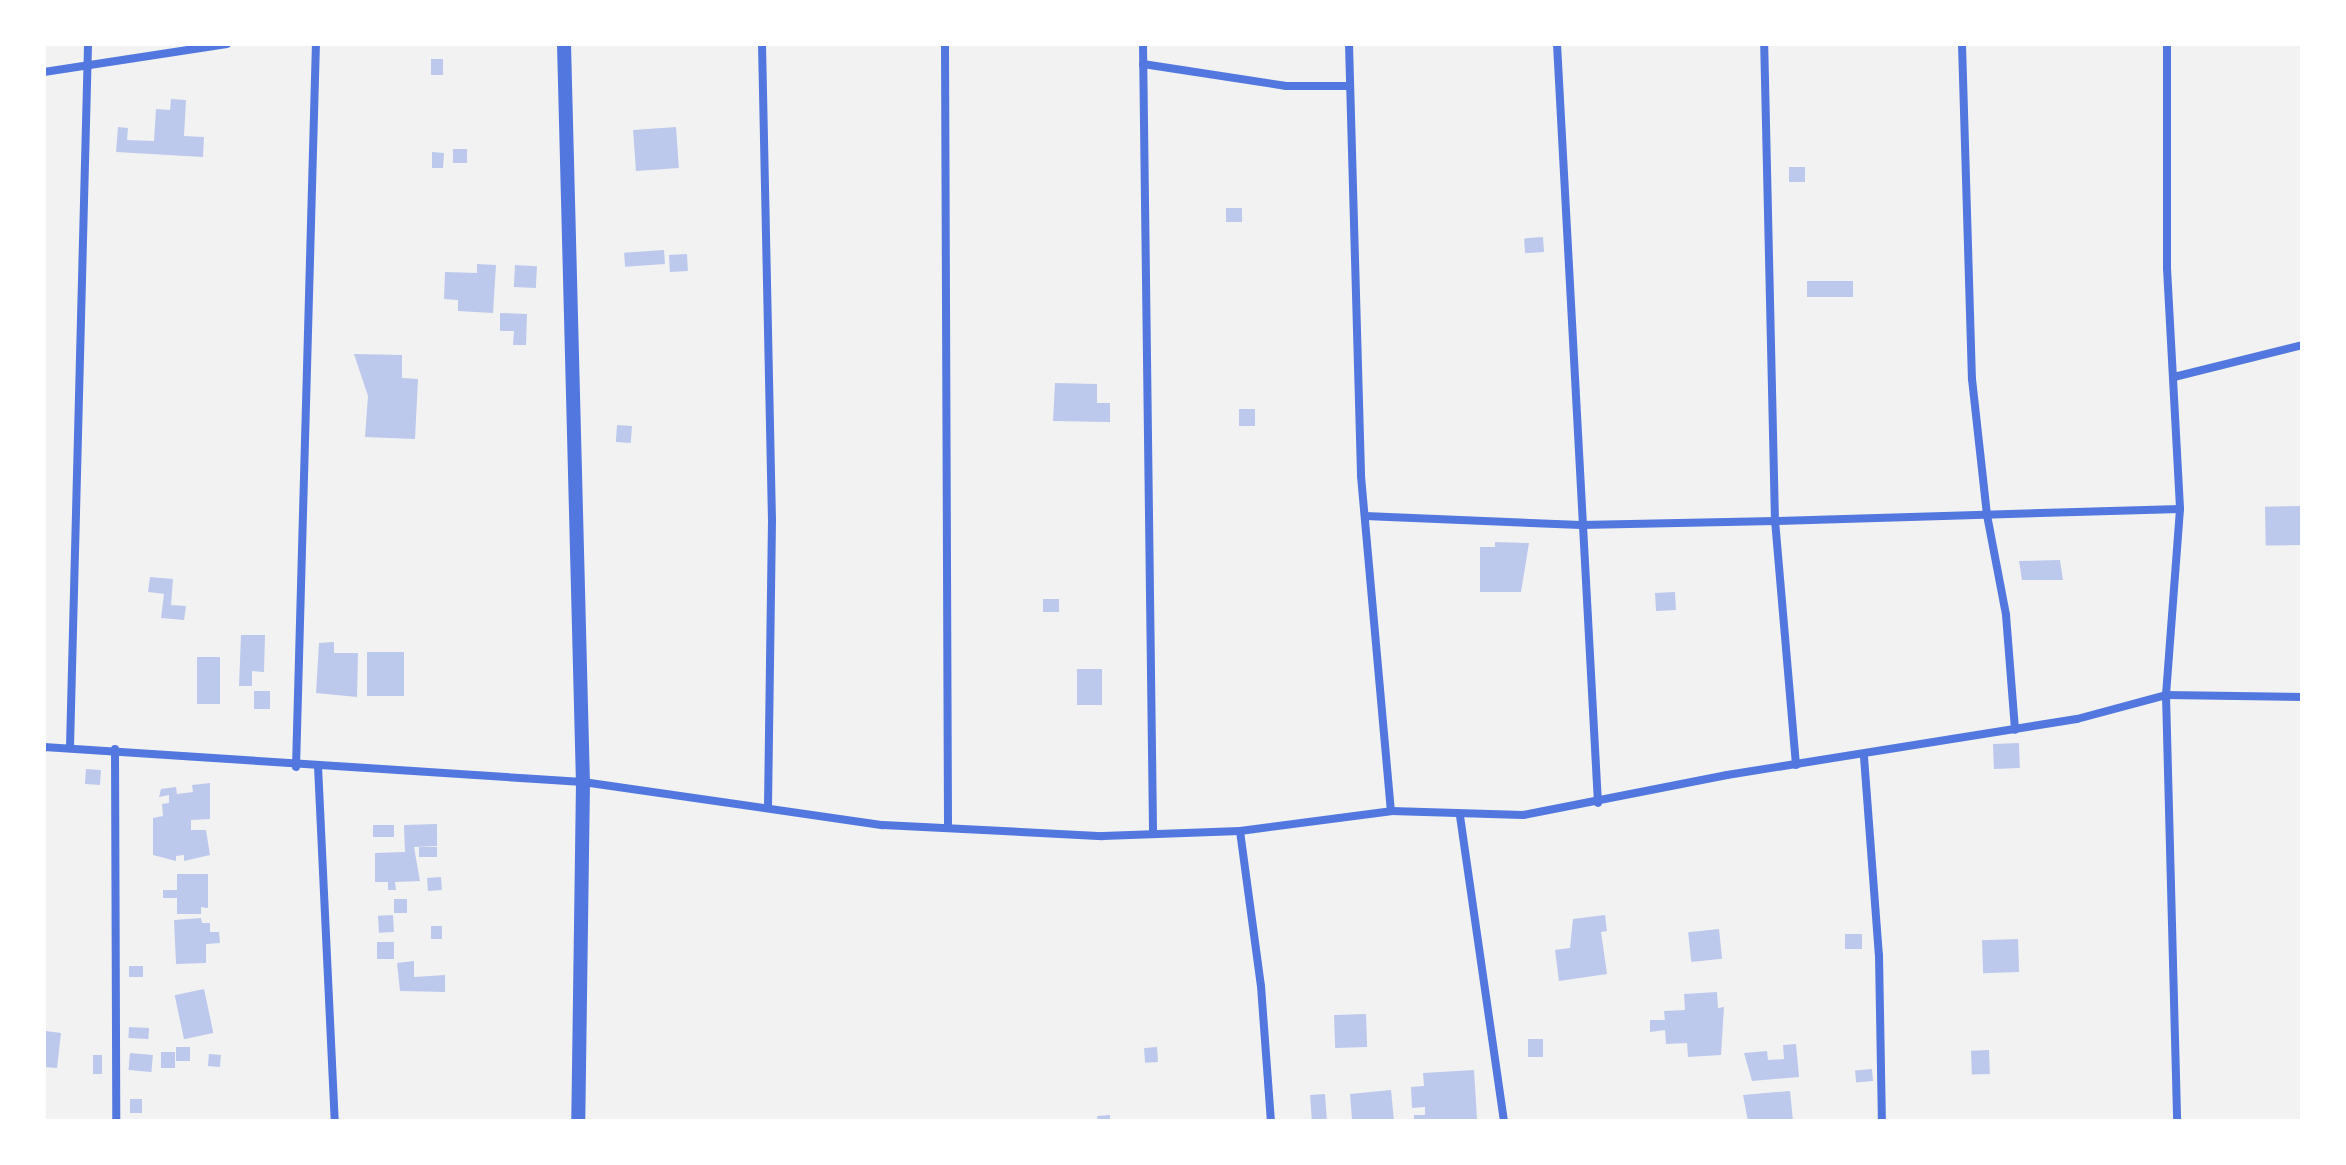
<!DOCTYPE html>
<style>
body{margin:0}
#map{position:relative;width:2346px;height:1165px;overflow:hidden;background:#f2f2f2;font-family:"Titillium Web",sans-serif}
div>[style]{position:absolute}
[style*='--x']{left:calc(var(--x)*1px);top:calc(var(--y)*1px);width:calc(var(--w)*1px);rotate:calc(var(--a)*1deg)}
.building>*{inset:0;background:#bdc9ec;transform-origin:0 0}
.minor>*{height:8px;margin:-4px;padding:0 4px;transform-origin:4px;border-radius:4px;background:#5277de}
.tertiary>*{height:14px;margin:-7px;padding:0 7px;transform-origin:7px;border-radius:7px;background:#5277de}
span{translate:-50% -50%;white-space:nowrap;text-align:center;line-height:1.15;-webkit-text-stroke:8px #fff;paint-order:stroke}
.frame{position:absolute;inset:0;border:46px solid #fff;pointer-events:none}
</style>
<div id="map">
<div class="building">
<i style="left:431px;top:59px;width:12px;height:16px"></i>
<i style="clip-path:polygon(171px 99px,186px 100px,184px 136px,204px 137px,203px 157px,116px 152px,118px 127px,128px 128px,127px 140px,154px 141px,156px 109px,170px 110px)"></i>
<i style="left:676px;top:127px;width:41px;height:43px;rotate:86deg"></i>
<i style="left:453px;top:149px;width:14px;height:14px"></i>
<i style="clip-path:polygon(432px 152px,444px 153px,443px 168px,432px 168px)"></i>
<i style="left:1789px;top:167px;width:16px;height:15px"></i>
<i style="left:1226px;top:208px;width:16px;height:14px"></i>
<i style="left:1543px;top:237px;width:15px;height:19px;rotate:86deg"></i>
<i style="left:664px;top:250px;width:14px;height:40px;rotate:86deg"></i>
<i style="left:687px;top:254px;width:17px;height:18px;rotate:87deg"></i>
<i style="clip-path:polygon(477px 264px,496px 265px,493px 313px,458px 311px,458px 300px,444px 299px,445px 272px,477px 273px)"></i>
<i style="left:515px;top:265px;width:22px;height:22px;rotate:3deg"></i>
<i style="left:1807px;top:281px;width:46px;height:16px"></i>
<i style="clip-path:polygon(500px 313px,527px 314px,526px 345px,513px 345px,514px 331px,500px 331px)"></i>
<i style="clip-path:polygon(354px 354px,402px 355px,402px 378px,418px 379px,415px 439px,365px 437px,368px 396px)"></i>
<i style="clip-path:polygon(1055px 383px,1097px 384px,1097px 403px,1110px 403px,1110px 422px,1053px 421px)"></i>
<i style="left:1239px;top:409px;width:16px;height:17px"></i>
<i style="left:617px;top:425px;width:15px;height:17px;rotate:4deg"></i>
<i style="left:2301px;top:506px;width:39px;height:36px;rotate:89deg"></i>
<i style="clip-path:polygon(1495px 542px,1529px 543px,1521px 592px,1480px 592px,1480px 547px,1495px 547px)"></i>
<i style="clip-path:polygon(2060px 560px,2063px 580px,2022px 580px,2019px 561px)"></i>
<i style="clip-path:polygon(150px 577px,173px 579px,171px 605px,186px 606px,184px 620px,161px 618px,164px 594px,148px 592px)"></i>
<i style="left:1675px;top:592px;width:18px;height:20px;rotate:87deg"></i>
<i style="left:1043px;top:599px;width:16px;height:13px"></i>
<i style="clip-path:polygon(241px 635px,265px 635px,264px 672px,252px 671px,252px 686px,239px 686px)"></i>
<i style="clip-path:polygon(334px 642px,334px 653px,358px 653px,357px 697px,316px 693px,319px 643px)"></i>
<i style="left:367px;top:652px;width:37px;height:44px"></i>
<i style="left:197px;top:657px;width:23px;height:47px"></i>
<i style="left:1077px;top:669px;width:25px;height:36px"></i>
<i style="left:254px;top:691px;width:16px;height:18px"></i>
<i style="left:2019px;top:743px;width:25px;height:26px;rotate:88deg"></i>
<i style="left:86px;top:769px;width:15px;height:15px;rotate:4deg"></i>
<i style="clip-path:polygon(210px 783px,210px 819px,191px 820px,191px 830px,206px 830px,210px 855px,184px 861px,184px 855px,176px 856px,176px 861px,153px 855px,153px 818px,163px 816px,162px 804px,169px 803px,169px 795px,159px 797px,161px 789px,176px 787px,177px 794px,193px 792px,192px 785px)"></i>
<i style="clip-path:polygon(437px 824px,437px 846px,414px 847px,420px 881px,395px 882px,396px 890px,388px 890px,388px 882px,375px 882px,375px 853px,405px 852px,404px 825px)"></i>
<i style="left:394px;top:825px;width:12px;height:21px;rotate:90deg"></i>
<i style="left:437px;top:847px;width:10px;height:18px;rotate:90deg"></i>
<i style="clip-path:polygon(177px 874px,208px 874px,208px 908px,201px 907px,201px 914px,177px 914px,177px 898px,163px 898px,163px 890px,177px 890px)"></i>
<i style="left:441px;top:877px;width:13px;height:14px;rotate:86deg"></i>
<i style="left:394px;top:899px;width:13px;height:14px"></i>
<i style="left:393px;top:915px;width:17px;height:15px;rotate:87deg"></i>
<i style="clip-path:polygon(1605px 915px,1607px 931px,1601px 932px,1607px 974px,1559px 981px,1555px 950px,1570px 948px,1573px 919px)"></i>
<i style="clip-path:polygon(201px 918px,202px 923px,210px 923px,210px 932px,219px 932px,220px 943px,206px 944px,206px 963px,176px 964px,174px 920px)"></i>
<i style="left:431px;top:926px;width:11px;height:13px"></i>
<i style="left:1719px;top:929px;width:30px;height:31px;rotate:84deg"></i>
<i style="left:1845px;top:934px;width:17px;height:15px"></i>
<i style="left:2018px;top:939px;width:33px;height:36px;rotate:88deg"></i>
<i style="left:394px;top:942px;width:17px;height:17px;rotate:90deg"></i>
<i style="clip-path:polygon(414px 961px,414px 977px,445px 975px,445px 992px,400px 991px,397px 963px)"></i>
<i style="left:129px;top:966px;width:14px;height:11px"></i>
<i style="left:204px;top:989px;width:45px;height:30px;rotate:78deg"></i>
<i style="clip-path:polygon(1717px 992px,1718px 1008px,1724px 1007px,1721px 1055px,1688px 1057px,1687px 1043px,1666px 1044px,1665px 1030px,1650px 1032px,1650px 1020px,1665px 1020px,1664px 1011px,1685px 1010px,1684px 994px)"></i>
<i style="left:1366px;top:1014px;width:33px;height:32px;rotate:88deg"></i>
<i style="left:129px;top:1027px;width:20px;height:11px;rotate:3deg"></i>
<i style="clip-path:polygon(46px 1031px,61px 1033px,57px 1068px,44px 1067px)"></i>
<i style="left:1528px;top:1039px;width:15px;height:18px"></i>
<i style="clip-path:polygon(1796px 1044px,1799px 1077px,1752px 1081px,1744px 1053px,1767px 1051px,1768px 1060px,1784px 1059px,1783px 1045px)"></i>
<i style="left:176px;top:1047px;width:14px;height:14px"></i>
<i style="left:1157px;top:1047px;width:15px;height:13px;rotate:86deg"></i>
<i style="left:1989px;top:1050px;width:24px;height:18px;rotate:88deg"></i>
<i style="left:161px;top:1052px;width:14px;height:16px"></i>
<i style="left:130px;top:1053px;width:23px;height:17px;rotate:5deg"></i>
<i style="left:209px;top:1054px;width:12px;height:12px;rotate:5deg"></i>
<i style="left:93px;top:1055px;width:9px;height:19px"></i>
<i style="left:1872px;top:1069px;width:12px;height:17px;rotate:85deg"></i>
<i style="clip-path:polygon(1474px 1070px,1477px 1119px,1414px 1121px,1414px 1115px,1425px 1115px,1425px 1107px,1412px 1108px,1411px 1087px,1424px 1086px,1423px 1073px)"></i>
<i style="clip-path:polygon(1391px 1090px,1394px 1121px,1352px 1119px,1350px 1094px)"></i>
<i style="clip-path:polygon(1790px 1091px,1793px 1121px,1748px 1121px,1743px 1095px)"></i>
<i style="left:1325px;top:1094px;width:27px;height:15px;rotate:86deg"></i>
<i style="left:130px;top:1099px;width:12px;height:14px"></i>
<i style="clip-path:polygon(1110px 1115px,1110px 1121px,1098px 1121px,1097px 1116px)"></i>
</div>
<div class="minor">
<i style="--x:762;--y:44;--w:476;--a:88.8"></i>
<i style="--x:772;--y:520;--w:285;--a:90.8"></i>
<i style="--x:945;--y:44;--w:784;--a:89.78"></i>
<i style="--x:1143;--y:44;--w:790;--a:89.27"></i>
<i style="--x:1349;--y:44;--w:432;--a:88.4"></i>
<i style="--x:1361;--y:476;--w:336;--a:84.9"></i>
<i style="--x:1557;--y:44;--w:760;--a:86.91"></i>
<i style="--x:1962;--y:44;--w:335;--a:88.3"></i>
<i style="--x:1972;--y:379;--w:137;--a:83.7"></i>
<i style="--x:1987;--y:515;--w:102;--a:79.2"></i>
<i style="--x:2006;--y:615;--w:115;--a:85.5"></i>
<i style="--x:2167;--y:44;--w:224;--a:90"></i>
<i style="--x:2167;--y:268;--w:241;--a:86.9"></i>
<i style="--x:2180;--y:509;--w:187;--a:94.3"></i>
<i style="--x:2166;--y:695;--w:426;--a:88.5"></i>
<i style="--x:1143;--y:64;--w:145;--a:8.7"></i>
<i style="--x:1286;--y:86;--w:64;--a:0"></i>
<i style="--x:44;--y:72;--w:185;--a:-8.7"></i>
<i style="--x:2174;--y:377;--w:132;--a:-14"></i>
<i style="--x:1365;--y:516;--w:216;--a:2.4"></i>
<i style="--x:1581;--y:525;--w:194;--a:-1.2"></i>
<i style="--x:1775;--y:521;--w:477;--a:-91.3"></i>
<i style="--x:44;--y:747;--w:540;--a:3.72"></i>
<i style="--x:583;--y:782;--w:303;--a:8.2"></i>
<i style="--x:883;--y:825;--w:220;--a:2.9"></i>
<i style="--x:1103;--y:836;--w:137;--a:-2.1"></i>
<i style="--x:1240;--y:831;--w:152;--a:-7.5"></i>
<i style="--x:1391;--y:811;--w:132;--a:1.7"></i>
<i style="--x:1523;--y:815;--w:208;--a:-11.1"></i>
<i style="--x:1727;--y:775;--w:354;--a:-9.1"></i>
<i style="--x:2077;--y:719;--w:92;--a:-15.1"></i>
<i style="--x:2166;--y:695;--w:136;--a:0.8"></i>
<i style="--x:70;--y:747;--w:703;--a:-88.53"></i>
<i style="--x:115;--y:749;--w:372;--a:89.8"></i>
<i style="--x:1864;--y:757;--w:199;--a:85.7"></i>
<i style="--x:1879;--y:955;--w:166;--a:89"></i>
<i style="--x:1796;--y:765;--w:245;--a:-94.9"></i>
<i style="--x:1775;--y:521;--w:405;--a:-1.7"></i>
<i style="--x:318;--y:766;--w:355;--a:87.3"></i>
<i style="--x:296;--y:767;--w:723;--a:-88.42"></i>
<i style="--x:1460;--y:816;--w:308;--a:81.8"></i>
<i style="--x:1240;--y:831;--w:156;--a:82.3"></i>
<i style="--x:1261;--y:986;--w:135;--a:85.8"></i>
</div>
<div class="tertiary">
<i style="--x:564;--y:44;--w:738;--a:88.53"></i>
<i style="--x:583;--y:782;--w:339;--a:90.8"></i>
</div>
<div class="frame"></div>
</div>
